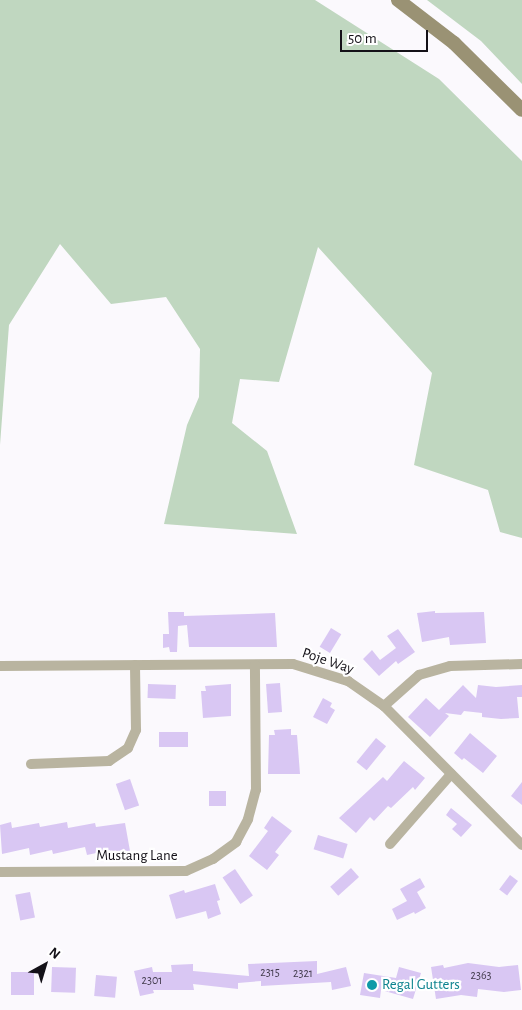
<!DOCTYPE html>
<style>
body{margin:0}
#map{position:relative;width:522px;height:1010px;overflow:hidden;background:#fbf9fd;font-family:"Alegreya Sans",sans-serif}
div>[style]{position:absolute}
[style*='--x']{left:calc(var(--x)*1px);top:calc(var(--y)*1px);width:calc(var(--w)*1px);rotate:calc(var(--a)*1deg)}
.green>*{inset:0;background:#c0d7c0}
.building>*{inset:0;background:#d9c7f3;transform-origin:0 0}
.minor>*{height:10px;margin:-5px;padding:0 5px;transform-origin:5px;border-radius:5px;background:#b9b4a0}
.secondary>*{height:14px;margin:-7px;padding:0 7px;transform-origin:7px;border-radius:7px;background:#9a9274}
.dots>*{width:14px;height:14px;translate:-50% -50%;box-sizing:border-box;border:2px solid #fff;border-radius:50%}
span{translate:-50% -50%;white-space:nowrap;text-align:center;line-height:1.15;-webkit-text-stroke:4.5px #fff;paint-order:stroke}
.number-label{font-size:12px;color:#453e4f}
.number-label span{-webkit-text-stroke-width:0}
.street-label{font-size:15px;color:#141118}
.culture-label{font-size:15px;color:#0d838f}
.left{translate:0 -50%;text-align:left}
.north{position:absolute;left:20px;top:940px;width:50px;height:50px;-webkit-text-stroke:4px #fff;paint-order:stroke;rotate:39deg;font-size:14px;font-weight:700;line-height:20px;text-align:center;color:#141118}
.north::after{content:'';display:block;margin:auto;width:18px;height:22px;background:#141118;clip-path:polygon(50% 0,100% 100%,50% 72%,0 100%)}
.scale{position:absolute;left:340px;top:30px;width:88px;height:22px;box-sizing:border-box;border:2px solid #141118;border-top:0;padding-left:6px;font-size:15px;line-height:18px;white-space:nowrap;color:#141118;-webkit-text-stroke:4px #fff;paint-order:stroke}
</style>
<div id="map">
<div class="green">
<i style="clip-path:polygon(0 0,315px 0,439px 79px,522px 161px,522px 538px,500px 532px,488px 490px,414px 465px,432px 373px,318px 247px,279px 382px,240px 379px,232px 423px,267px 451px,297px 534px,164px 524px,187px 425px,199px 397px,200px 349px,166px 297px,111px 304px,60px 244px,9px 325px,0 445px)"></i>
<i style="clip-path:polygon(427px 0,522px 0,522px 84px,481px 41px)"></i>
</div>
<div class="building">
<i style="clip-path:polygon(435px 611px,435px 613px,484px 612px,486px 643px,450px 645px,449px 637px,422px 642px,417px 613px)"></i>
<i style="clip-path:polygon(168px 612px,184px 612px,184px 616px,275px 613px,277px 647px,189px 647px,187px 625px,178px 626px,177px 652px,170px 652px,169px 647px,163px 648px,163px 634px,169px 634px)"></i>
<i style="left:331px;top:628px;width:12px;height:22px;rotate:31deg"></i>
<i style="clip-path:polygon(398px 629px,415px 652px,398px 664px,396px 661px,379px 676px,363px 659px,372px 650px,380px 660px,396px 648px,387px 636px)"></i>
<i style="left:280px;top:683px;width:29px;height:14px;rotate:86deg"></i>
<i style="left:148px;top:684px;width:28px;height:14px;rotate:2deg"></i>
<i style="clip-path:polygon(231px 684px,231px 716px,203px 718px,201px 691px,206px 691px,205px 686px)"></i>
<i style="clip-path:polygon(463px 685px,476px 698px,478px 685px,496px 687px,522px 685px,522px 697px,517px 697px,519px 718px,501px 719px,482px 717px,482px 713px,464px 711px,461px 715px,445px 713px,449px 716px,430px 737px,408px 717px,426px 698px,439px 710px)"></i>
<i style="clip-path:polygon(323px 698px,332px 703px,330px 707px,335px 710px,327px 724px,313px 717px)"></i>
<i style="clip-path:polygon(291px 729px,291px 735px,297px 735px,300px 774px,268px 774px,269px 735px,275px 735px,274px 730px)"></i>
<i style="left:159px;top:732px;width:29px;height:15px"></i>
<i style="clip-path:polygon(470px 733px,497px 756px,483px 773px,464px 758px,462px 760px,454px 753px)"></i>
<i style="left:376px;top:738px;width:13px;height:31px;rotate:39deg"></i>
<i style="clip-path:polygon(404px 761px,425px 778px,415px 790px,413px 787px,391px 808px,388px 806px,374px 821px,370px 817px,356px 833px,339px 818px,383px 777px,387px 781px)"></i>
<i style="left:130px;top:779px;width:28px;height:15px;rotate:71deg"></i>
<i style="clip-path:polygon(522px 782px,522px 805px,511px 796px)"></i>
<i style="left:209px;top:791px;width:17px;height:15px"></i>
<i style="clip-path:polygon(451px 808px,472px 825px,461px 837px,452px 829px,457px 824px,446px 815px)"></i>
<i style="clip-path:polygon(272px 816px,292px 831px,275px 852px,279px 855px,267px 870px,249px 856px,268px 831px,264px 828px)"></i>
<i style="clip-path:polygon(11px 822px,12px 828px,39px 823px,40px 827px,67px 822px,68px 828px,95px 823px,96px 827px,125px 823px,130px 851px,111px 854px,110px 850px,87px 855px,85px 847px,53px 854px,52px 850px,30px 855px,29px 848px,2px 854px,0 825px)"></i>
<i style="left:318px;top:835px;width:31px;height:15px;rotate:17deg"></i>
<i style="left:351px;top:868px;width:12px;height:28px;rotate:48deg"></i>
<i style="left:235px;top:869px;width:32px;height:15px;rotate:56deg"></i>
<i style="left:510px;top:875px;width:10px;height:18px;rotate:37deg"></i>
<i style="clip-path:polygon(420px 878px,425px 887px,417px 892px,426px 908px,415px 914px,414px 912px,397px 920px,392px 909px,407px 901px,400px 889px)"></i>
<i style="clip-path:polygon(215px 884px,220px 900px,217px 901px,221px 914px,208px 919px,206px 911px,176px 919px,169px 895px,184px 890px,185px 893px)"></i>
<i style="left:30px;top:892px;width:26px;height:15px;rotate:79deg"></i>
<i style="clip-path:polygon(317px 961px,317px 974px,346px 967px,351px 986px,332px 990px,331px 982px,261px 986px,261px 981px,238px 983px,238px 989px,193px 984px,194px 990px,153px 990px,154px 993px,140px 996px,134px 971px,152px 967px,153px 972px,172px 972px,171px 965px,193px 964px,193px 971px,249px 976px,248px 964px)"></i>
<i style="clip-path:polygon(468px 963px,499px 967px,518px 965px,521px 990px,504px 992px,478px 989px,477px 997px,461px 995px,436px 999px,431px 967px,443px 965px,444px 968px)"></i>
<i style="left:52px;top:967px;width:24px;height:25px;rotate:2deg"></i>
<i style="clip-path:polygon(399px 967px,421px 973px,413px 999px,381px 990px,380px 998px,360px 995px,364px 973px,396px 978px)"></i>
<i style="left:34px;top:972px;width:23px;height:23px;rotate:90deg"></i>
<i style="left:96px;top:975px;width:21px;height:21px;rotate:5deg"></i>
</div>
<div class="minor">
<i style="--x:0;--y:666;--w:293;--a:-0.4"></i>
<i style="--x:293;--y:664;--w:58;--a:17.2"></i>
<i style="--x:348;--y:681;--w:44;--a:34.8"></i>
<i style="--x:384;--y:706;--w:196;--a:45.2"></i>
<i style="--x:384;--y:706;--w:47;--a:-41.5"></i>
<i style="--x:419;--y:675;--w:32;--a:-16"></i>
<i style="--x:450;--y:666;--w:72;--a:-1.6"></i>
<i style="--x:31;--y:764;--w:78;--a:-2.2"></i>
<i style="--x:109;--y:761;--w:23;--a:-34"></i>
<i style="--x:128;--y:748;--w:20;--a:-66"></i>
<i style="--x:136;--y:730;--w:65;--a:-90.9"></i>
<i style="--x:390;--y:844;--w:93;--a:-48.9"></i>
<i style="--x:0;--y:872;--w:186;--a:-0.3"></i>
<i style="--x:186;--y:871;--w:30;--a:-24"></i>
<i style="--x:213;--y:859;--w:29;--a:-36"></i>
<i style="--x:236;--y:842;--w:26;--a:-62"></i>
<i style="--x:248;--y:819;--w:30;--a:-75"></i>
<i style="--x:256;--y:790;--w:125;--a:-90.5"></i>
</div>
<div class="secondary">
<i style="--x:398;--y:0;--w:71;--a:37.5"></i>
<i style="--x:454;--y:43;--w:95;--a:44.6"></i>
</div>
<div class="dots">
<i style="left:372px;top:985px;background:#0f9aa8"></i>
</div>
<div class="number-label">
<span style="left:270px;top:973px">2315</span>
<span style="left:303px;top:974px">2321</span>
<span style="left:481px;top:976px">2363</span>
<span style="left:152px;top:981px">2301</span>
</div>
<div class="street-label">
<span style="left:328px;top:661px;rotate:19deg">Poje Way</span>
<span style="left:137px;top:856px">Mustang Lane</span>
</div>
<div class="culture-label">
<span class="left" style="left:382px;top:985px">Regal Gutters</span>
</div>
<div class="north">N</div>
<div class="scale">50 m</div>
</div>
